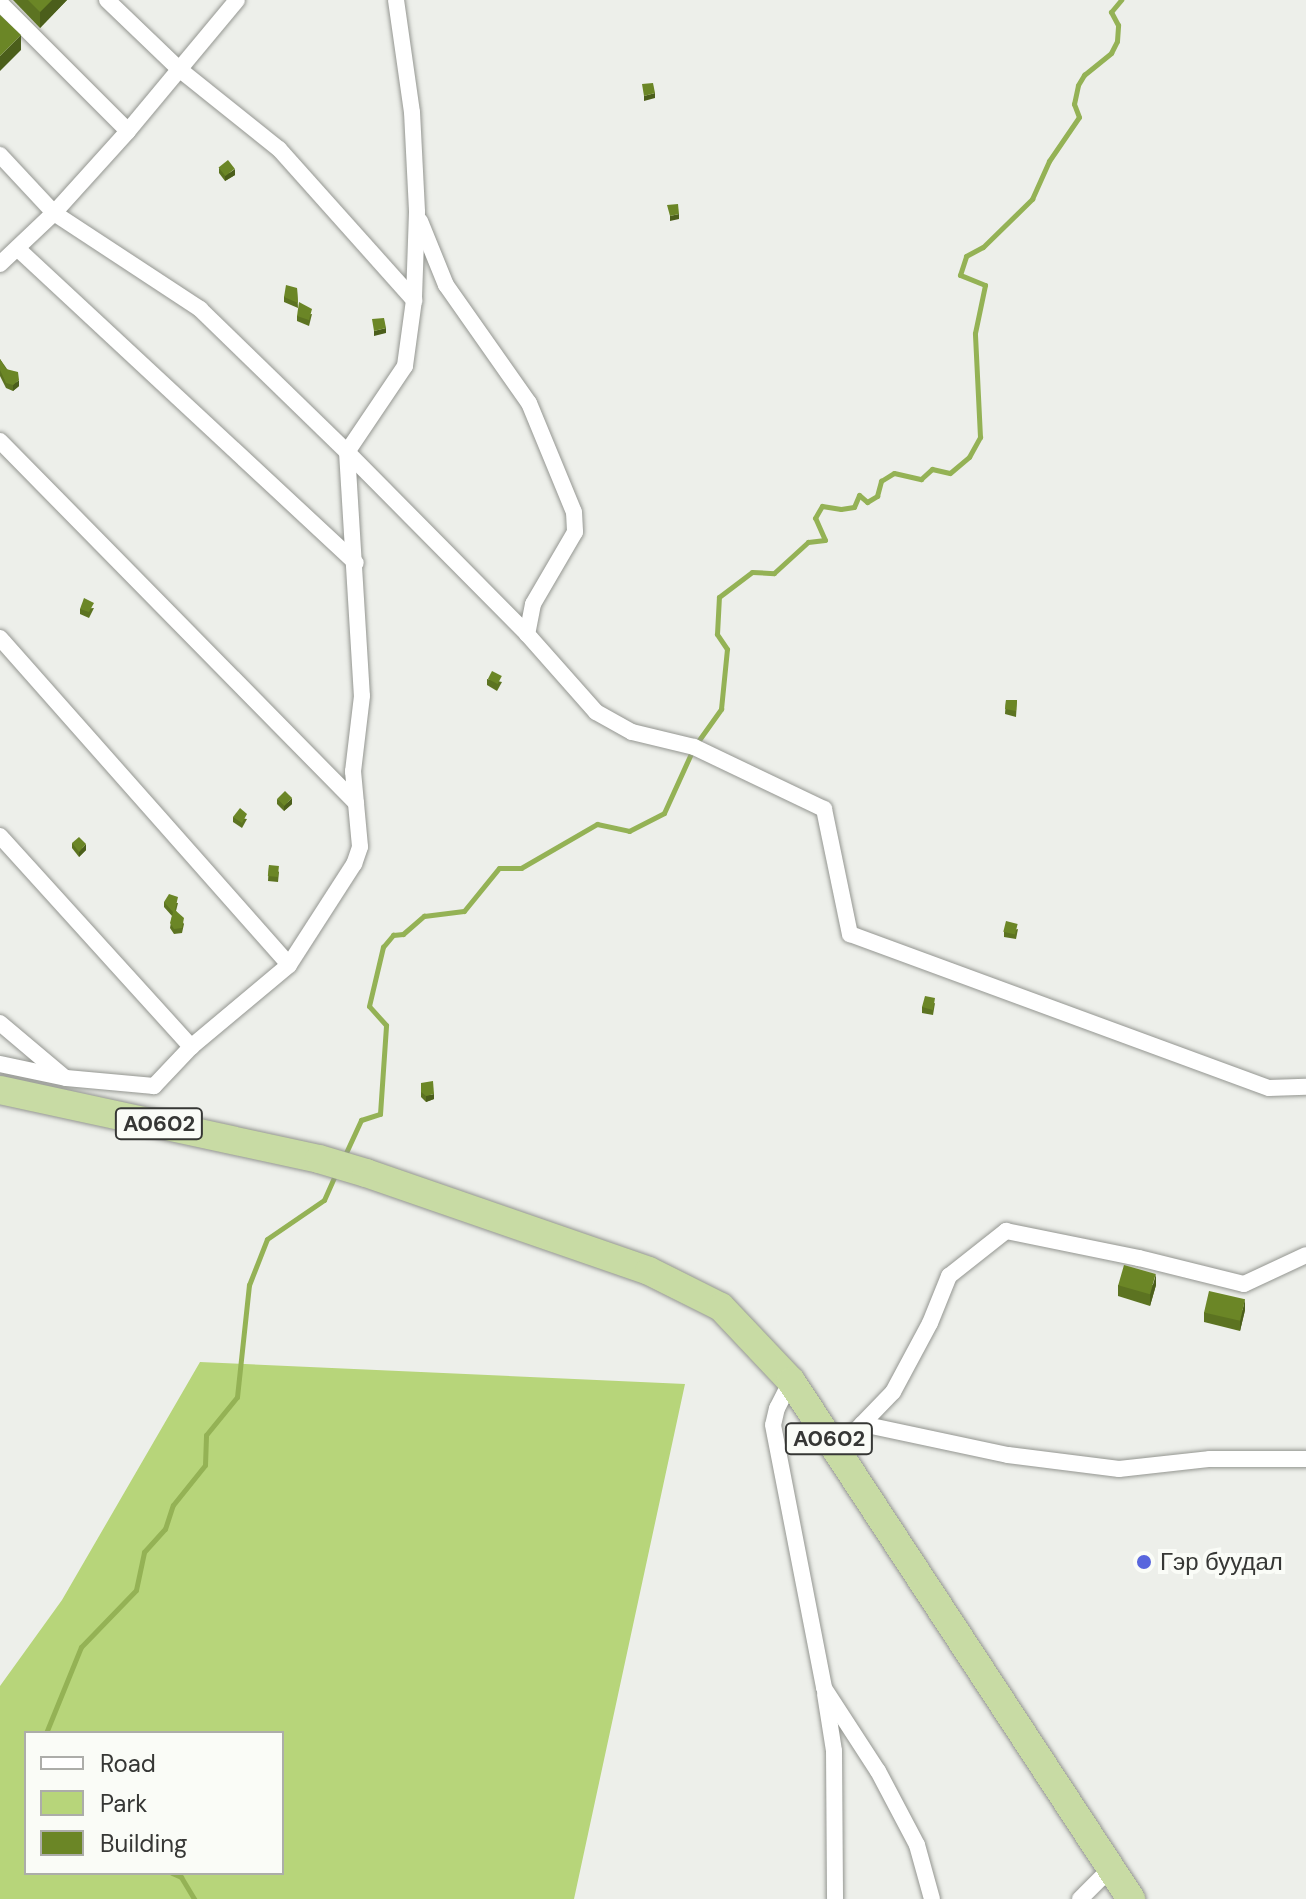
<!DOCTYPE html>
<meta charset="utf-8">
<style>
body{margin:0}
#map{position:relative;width:1306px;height:1899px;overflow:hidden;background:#edefea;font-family:"DM Sans",sans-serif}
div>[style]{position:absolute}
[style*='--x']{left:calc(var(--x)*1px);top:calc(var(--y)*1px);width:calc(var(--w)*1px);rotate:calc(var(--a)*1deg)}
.green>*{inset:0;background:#b7d57a}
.stream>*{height:5px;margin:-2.5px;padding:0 2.5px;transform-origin:2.5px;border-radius:2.5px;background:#94b255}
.roads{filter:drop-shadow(0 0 2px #949691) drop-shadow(0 0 2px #949691)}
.minor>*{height:16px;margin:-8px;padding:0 8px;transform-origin:8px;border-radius:8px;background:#fff}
.trunk>*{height:28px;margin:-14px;padding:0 14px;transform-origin:14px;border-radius:14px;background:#c8dba4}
.wall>*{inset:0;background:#5c7321}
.shaded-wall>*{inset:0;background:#4b5e1b}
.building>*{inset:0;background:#6b8626;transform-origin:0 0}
.dots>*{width:22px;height:22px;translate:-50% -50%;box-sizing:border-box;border:4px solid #fafcf7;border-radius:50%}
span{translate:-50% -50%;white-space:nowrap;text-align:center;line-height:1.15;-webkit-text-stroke:8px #fafcf7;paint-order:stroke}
.shield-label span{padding:2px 6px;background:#fafcf7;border:2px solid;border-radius:6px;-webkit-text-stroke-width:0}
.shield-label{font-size:22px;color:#363735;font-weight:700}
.poi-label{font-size:24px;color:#363735}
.left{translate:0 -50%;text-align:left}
.legend{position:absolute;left:24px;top:1731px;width:260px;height:144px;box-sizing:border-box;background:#fafcf7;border:2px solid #acada9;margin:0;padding:10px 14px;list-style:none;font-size:24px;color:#363735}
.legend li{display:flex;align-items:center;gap:16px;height:40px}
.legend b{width:40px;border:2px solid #acada9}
</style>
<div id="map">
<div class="green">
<i style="clip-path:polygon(evenodd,200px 1362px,685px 1384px,574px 1899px,0 1899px,0 1686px,62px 1600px,200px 1362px,26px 1733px,282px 1733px,282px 1873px,26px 1873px,26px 1733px)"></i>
</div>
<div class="stream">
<i style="--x:344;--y:1157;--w:41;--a:-65.3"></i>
<i style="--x:361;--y:1120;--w:20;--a:-18"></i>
<i style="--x:380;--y:1114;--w:89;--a:-86.1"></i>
<i style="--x:386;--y:1025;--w:25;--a:-132"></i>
<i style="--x:369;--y:1006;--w:61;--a:-76.7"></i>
<i style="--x:383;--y:947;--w:16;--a:-50"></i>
<i style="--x:393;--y:935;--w:10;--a:-6"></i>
<i style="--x:403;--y:934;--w:28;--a:-41"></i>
<i style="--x:424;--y:916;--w:40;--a:-7.1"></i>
<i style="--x:464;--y:911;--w:55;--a:-50.9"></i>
<i style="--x:499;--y:868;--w:22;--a:0"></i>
<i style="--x:521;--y:868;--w:88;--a:-30.1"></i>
<i style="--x:597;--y:824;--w:33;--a:12"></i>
<i style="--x:629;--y:831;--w:39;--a:-27"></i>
<i style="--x:664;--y:813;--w:72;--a:-65.6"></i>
<i style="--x:694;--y:747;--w:47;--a:-54.6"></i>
<i style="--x:721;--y:709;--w:60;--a:-84.3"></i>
<i style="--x:727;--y:649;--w:18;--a:-124"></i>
<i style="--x:717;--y:634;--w:37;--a:-87"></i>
<i style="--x:719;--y:597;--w:41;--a:-37.1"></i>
<i style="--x:752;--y:572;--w:22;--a:3"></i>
<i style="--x:774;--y:573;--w:46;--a:-42.4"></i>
<i style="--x:808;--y:542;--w:17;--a:-7"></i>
<i style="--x:825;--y:540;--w:24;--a:-114"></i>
<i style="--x:815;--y:518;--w:14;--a:-60"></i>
<i style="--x:822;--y:506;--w:19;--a:9"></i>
<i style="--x:841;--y:509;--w:13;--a:-9"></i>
<i style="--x:854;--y:507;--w:13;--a:-67"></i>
<i style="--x:859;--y:495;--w:11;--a:41"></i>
<i style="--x:867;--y:502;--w:12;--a:-31"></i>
<i style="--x:877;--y:496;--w:16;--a:-75"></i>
<i style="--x:881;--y:481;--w:15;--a:-32"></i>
<i style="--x:894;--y:473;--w:28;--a:13"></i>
<i style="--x:921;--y:479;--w:15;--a:-42"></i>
<i style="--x:932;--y:469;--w:18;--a:13"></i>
<i style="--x:950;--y:473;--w:25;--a:-40"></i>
<i style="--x:969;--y:457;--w:23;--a:-61"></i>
<i style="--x:980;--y:437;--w:104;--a:-92.8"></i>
<i style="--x:975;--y:333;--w:49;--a:-78.2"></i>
<i style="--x:985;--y:285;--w:27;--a:-158"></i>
<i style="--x:960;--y:275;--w:20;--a:-72"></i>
<i style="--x:966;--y:256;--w:19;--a:-28"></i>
<i style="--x:983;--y:247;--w:69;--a:-44.4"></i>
<i style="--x:1032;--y:199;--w:42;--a:-65.9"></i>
<i style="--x:1049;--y:161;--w:53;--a:-55.7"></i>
<i style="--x:1079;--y:117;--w:14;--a:-111"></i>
<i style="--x:1074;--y:104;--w:19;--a:-78"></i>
<i style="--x:1078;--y:85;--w:12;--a:-59"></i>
<i style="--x:1084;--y:75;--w:35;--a:-39"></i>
<i style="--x:1111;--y:53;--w:13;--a:-63"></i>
<i style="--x:1117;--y:41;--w:16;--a:-86"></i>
<i style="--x:1118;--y:25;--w:15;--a:-118"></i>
<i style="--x:1111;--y:12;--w:16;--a:-50"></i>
<i style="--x:46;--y:1733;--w:93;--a:-67.9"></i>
<i style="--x:81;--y:1647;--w:79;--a:-46"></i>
<i style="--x:136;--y:1590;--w:39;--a:-78"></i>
<i style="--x:144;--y:1552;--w:31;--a:-48"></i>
<i style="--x:165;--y:1529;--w:25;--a:-72"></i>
<i style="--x:173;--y:1505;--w:51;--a:-51.3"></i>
<i style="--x:205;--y:1465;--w:30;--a:-88"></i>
<i style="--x:206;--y:1435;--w:49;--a:-50.8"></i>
<i style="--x:237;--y:1397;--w:113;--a:-83.9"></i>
<i style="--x:249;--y:1285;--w:49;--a:-68.6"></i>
<i style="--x:267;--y:1239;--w:69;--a:-34.4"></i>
<i style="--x:324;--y:1200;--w:30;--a:-66"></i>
<i style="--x:172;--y:1873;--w:10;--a:24"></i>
<i style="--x:181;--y:1877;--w:26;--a:59"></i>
</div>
<div class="roads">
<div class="minor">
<i style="--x:107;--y:0;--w:100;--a:43.8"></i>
<i style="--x:179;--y:69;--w:128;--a:38.7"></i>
<i style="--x:279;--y:149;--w:203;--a:48.2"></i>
<i style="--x:396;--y:0;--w:113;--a:81.9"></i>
<i style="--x:412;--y:112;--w:100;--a:87.1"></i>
<i style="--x:417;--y:212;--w:88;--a:92"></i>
<i style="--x:414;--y:300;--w:67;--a:97.8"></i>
<i style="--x:405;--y:366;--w:104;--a:124"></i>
<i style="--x:347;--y:452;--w:256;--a:45.3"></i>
<i style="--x:527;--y:634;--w:104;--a:48.5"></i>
<i style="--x:596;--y:712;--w:41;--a:29.1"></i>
<i style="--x:632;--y:732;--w:64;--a:13.6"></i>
<i style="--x:694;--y:747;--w:144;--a:25.5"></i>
<i style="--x:824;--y:809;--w:128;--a:78.3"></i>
<i style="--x:850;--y:934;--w:446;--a:20.2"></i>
<i style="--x:1269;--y:1088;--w:37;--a:-2"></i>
<i style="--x:0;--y:3;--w:181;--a:45"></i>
<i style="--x:0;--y:155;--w:79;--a:47"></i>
<i style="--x:54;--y:213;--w:175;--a:33.3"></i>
<i style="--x:200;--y:309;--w:205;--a:44.2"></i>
<i style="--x:347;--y:452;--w:244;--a:86.5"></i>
<i style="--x:362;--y:696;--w:76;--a:96.8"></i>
<i style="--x:353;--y:771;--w:76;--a:84.7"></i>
<i style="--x:360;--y:847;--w:18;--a:109"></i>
<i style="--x:354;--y:864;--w:120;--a:122.8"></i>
<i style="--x:289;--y:965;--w:128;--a:140.1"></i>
<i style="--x:191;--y:1047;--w:54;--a:133.5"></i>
<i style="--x:154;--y:1086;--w:88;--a:-174.8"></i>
<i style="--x:66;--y:1078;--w:67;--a:-168"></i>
<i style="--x:420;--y:221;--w:69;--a:67.9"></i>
<i style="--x:446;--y:285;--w:144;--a:54.9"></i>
<i style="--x:529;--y:403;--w:118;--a:67.6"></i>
<i style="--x:574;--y:512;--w:20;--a:87"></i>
<i style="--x:575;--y:532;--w:83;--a:120.3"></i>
<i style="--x:533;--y:604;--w:31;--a:101"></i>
<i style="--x:18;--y:249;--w:461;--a:42.9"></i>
<i style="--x:0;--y:264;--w:74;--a:-43.4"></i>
<i style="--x:54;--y:213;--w:110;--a:-47.9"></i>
<i style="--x:128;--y:131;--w:170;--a:-50.2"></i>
<i style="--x:0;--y:441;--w:508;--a:45.48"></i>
<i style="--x:0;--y:638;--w:436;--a:48.5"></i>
<i style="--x:0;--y:836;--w:285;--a:47.8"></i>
<i style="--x:0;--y:1023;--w:84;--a:40.2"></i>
<i style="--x:791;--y:1381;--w:30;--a:117"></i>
<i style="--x:777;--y:1408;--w:17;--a:103"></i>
<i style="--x:773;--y:1425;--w:268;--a:79"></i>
<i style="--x:824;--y:1688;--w:99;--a:57"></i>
<i style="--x:878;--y:1771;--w:84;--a:62.2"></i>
<i style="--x:917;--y:1845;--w:56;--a:74.5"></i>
<i style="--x:862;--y:1424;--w:149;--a:12"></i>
<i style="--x:1008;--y:1455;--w:112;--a:7.2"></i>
<i style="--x:1119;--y:1469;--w:92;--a:-6.3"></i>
<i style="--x:1210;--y:1459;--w:96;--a:0"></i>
<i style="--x:836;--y:1451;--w:82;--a:-46"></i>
<i style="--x:893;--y:1392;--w:78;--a:-61.8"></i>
<i style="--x:930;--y:1323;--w:51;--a:-68"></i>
<i style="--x:949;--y:1276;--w:73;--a:-38.3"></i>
<i style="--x:1006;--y:1231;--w:136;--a:11.5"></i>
<i style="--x:1139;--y:1258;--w:108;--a:13.9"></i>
<i style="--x:1244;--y:1284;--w:68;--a:-25.1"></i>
<i style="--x:825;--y:1694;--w:58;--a:81"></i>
<i style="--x:834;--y:1751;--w:148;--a:89.6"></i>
<i style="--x:1080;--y:1899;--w:44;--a:-45"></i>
</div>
<div class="trunk">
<i style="--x:0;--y:1090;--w:326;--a:12.2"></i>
<i style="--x:319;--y:1159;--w:49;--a:16.6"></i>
<i style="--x:366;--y:1173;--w:299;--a:19.1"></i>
<i style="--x:649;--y:1271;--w:80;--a:26.6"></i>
<i style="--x:721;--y:1307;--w:102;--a:46.6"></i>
<i style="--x:791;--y:1381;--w:620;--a:56.72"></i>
</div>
</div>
<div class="wall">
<i style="clip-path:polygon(13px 0,67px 0,40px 28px)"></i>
<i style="clip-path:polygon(219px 168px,235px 175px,225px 181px,219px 173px)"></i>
<i style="clip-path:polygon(297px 288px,298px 308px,284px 302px,284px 297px)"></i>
<i style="clip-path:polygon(312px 314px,309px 326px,297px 321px,297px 316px)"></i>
<i style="clip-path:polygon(0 359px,19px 386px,13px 391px,6px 388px,0 376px)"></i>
<i style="clip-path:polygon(94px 608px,89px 618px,80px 614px,80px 609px)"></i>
<i style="clip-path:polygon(487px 679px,502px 682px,497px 691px,487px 685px)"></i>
<i style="clip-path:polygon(1006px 700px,1017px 700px,1016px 717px,1005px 714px)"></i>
<i style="clip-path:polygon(277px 799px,292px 804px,284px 811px,277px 804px)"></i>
<i style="clip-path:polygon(233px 817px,247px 819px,242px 828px,233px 822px)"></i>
<i style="clip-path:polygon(72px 843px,86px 850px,79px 857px,72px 848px)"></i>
<i style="clip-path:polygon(269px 865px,279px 872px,278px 882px,268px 881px)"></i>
<i style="clip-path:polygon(164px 902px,178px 903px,176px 911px,184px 924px,182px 933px,174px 934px,170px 928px,172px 916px,164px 907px)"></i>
<i style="clip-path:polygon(1018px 929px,1016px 939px,1004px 937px,1004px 932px)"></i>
<i style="clip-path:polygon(935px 1003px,933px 1015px,922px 1013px,922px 1007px)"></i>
<i style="clip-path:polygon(421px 1083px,434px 1099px,426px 1102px,421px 1097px)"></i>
<i style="clip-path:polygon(1118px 1285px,1156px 1285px,1150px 1306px,1118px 1296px)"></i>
<i style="clip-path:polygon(1245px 1310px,1240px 1331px,1204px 1322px,1204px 1312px)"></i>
</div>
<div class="shaded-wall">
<i style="clip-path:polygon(52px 0,67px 0,40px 28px,40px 12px)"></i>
<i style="clip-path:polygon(21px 35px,21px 50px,0 71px,0 56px)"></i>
<i style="clip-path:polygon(655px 93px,655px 98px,644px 101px,644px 96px)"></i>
<i style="clip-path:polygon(235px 169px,235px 175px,225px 181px,225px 176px)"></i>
<i style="clip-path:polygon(679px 214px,679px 219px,670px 221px,670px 216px)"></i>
<i style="clip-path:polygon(386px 328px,386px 333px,374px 336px,374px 331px)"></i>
<i style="clip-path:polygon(19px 380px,19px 386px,13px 391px,13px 385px)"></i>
<i style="clip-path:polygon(292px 798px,292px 804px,284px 811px,284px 806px)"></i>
<i style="clip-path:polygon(86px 844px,86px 850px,79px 857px,79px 852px)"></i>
<i style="clip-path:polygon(434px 1094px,434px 1099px,426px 1102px,426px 1096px)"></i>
<i style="clip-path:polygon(1156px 1274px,1156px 1285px,1150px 1306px,1150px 1295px)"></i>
<i style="clip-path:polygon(1245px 1299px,1245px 1310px,1240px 1331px,1240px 1321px)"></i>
</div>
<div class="building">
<i style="clip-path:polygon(28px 0,52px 0,40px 12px)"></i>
<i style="clip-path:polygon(0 15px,21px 35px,0 56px)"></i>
<i style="clip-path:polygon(653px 83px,655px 93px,644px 96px,642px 84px)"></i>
<i style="left:228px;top:160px;width:11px;height:12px;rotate:52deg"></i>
<i style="clip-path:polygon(678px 204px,679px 214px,670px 216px,667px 205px)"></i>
<i style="clip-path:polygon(286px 285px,297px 288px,298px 303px,284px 297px)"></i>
<i style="clip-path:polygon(299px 302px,312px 309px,309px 320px,297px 316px)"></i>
<i style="clip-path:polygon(384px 318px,386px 328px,374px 331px,372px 319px)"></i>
<i style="clip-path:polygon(0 359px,6px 369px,18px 372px,19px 380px,13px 385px,6px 383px,0 370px)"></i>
<i style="clip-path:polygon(84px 598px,94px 603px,89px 612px,80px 609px)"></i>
<i style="left:492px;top:671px;width:11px;height:9px;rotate:27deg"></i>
<i style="clip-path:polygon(1006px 700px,1017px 700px,1016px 711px,1005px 709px)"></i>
<i style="left:285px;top:791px;width:10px;height:11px;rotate:45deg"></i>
<i style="clip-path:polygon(240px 808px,247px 814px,242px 823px,233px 817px)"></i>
<i style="clip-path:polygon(79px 837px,86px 844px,79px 852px,72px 843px)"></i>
<i style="left:269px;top:865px;width:10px;height:11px;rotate:6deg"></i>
<i style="clip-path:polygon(169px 894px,178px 897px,175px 910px,184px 918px,182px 928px,174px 929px,170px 923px,173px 912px,164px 902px)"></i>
<i style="left:1006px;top:921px;width:12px;height:11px;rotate:14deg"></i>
<i style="clip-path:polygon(925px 996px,935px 998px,933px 1010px,922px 1007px)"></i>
<i style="clip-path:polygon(433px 1081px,434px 1094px,426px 1096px,421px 1092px,421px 1083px)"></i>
<i style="left:1124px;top:1265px;width:33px;height:21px;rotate:16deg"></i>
<i style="left:1209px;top:1291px;width:37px;height:22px;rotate:13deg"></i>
</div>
<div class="dots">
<i style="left:1144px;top:1562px;background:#5866dd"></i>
</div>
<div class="shield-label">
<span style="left:159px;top:1124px">A0602</span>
<span style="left:829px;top:1439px">A0602</span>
</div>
<div class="poi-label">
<span class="left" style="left:1160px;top:1562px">Гэр буудал</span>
</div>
<ul class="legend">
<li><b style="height:10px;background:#fff"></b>Road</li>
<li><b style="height:22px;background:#b7d57a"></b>Park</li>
<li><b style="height:22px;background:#6b8626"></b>Building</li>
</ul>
</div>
